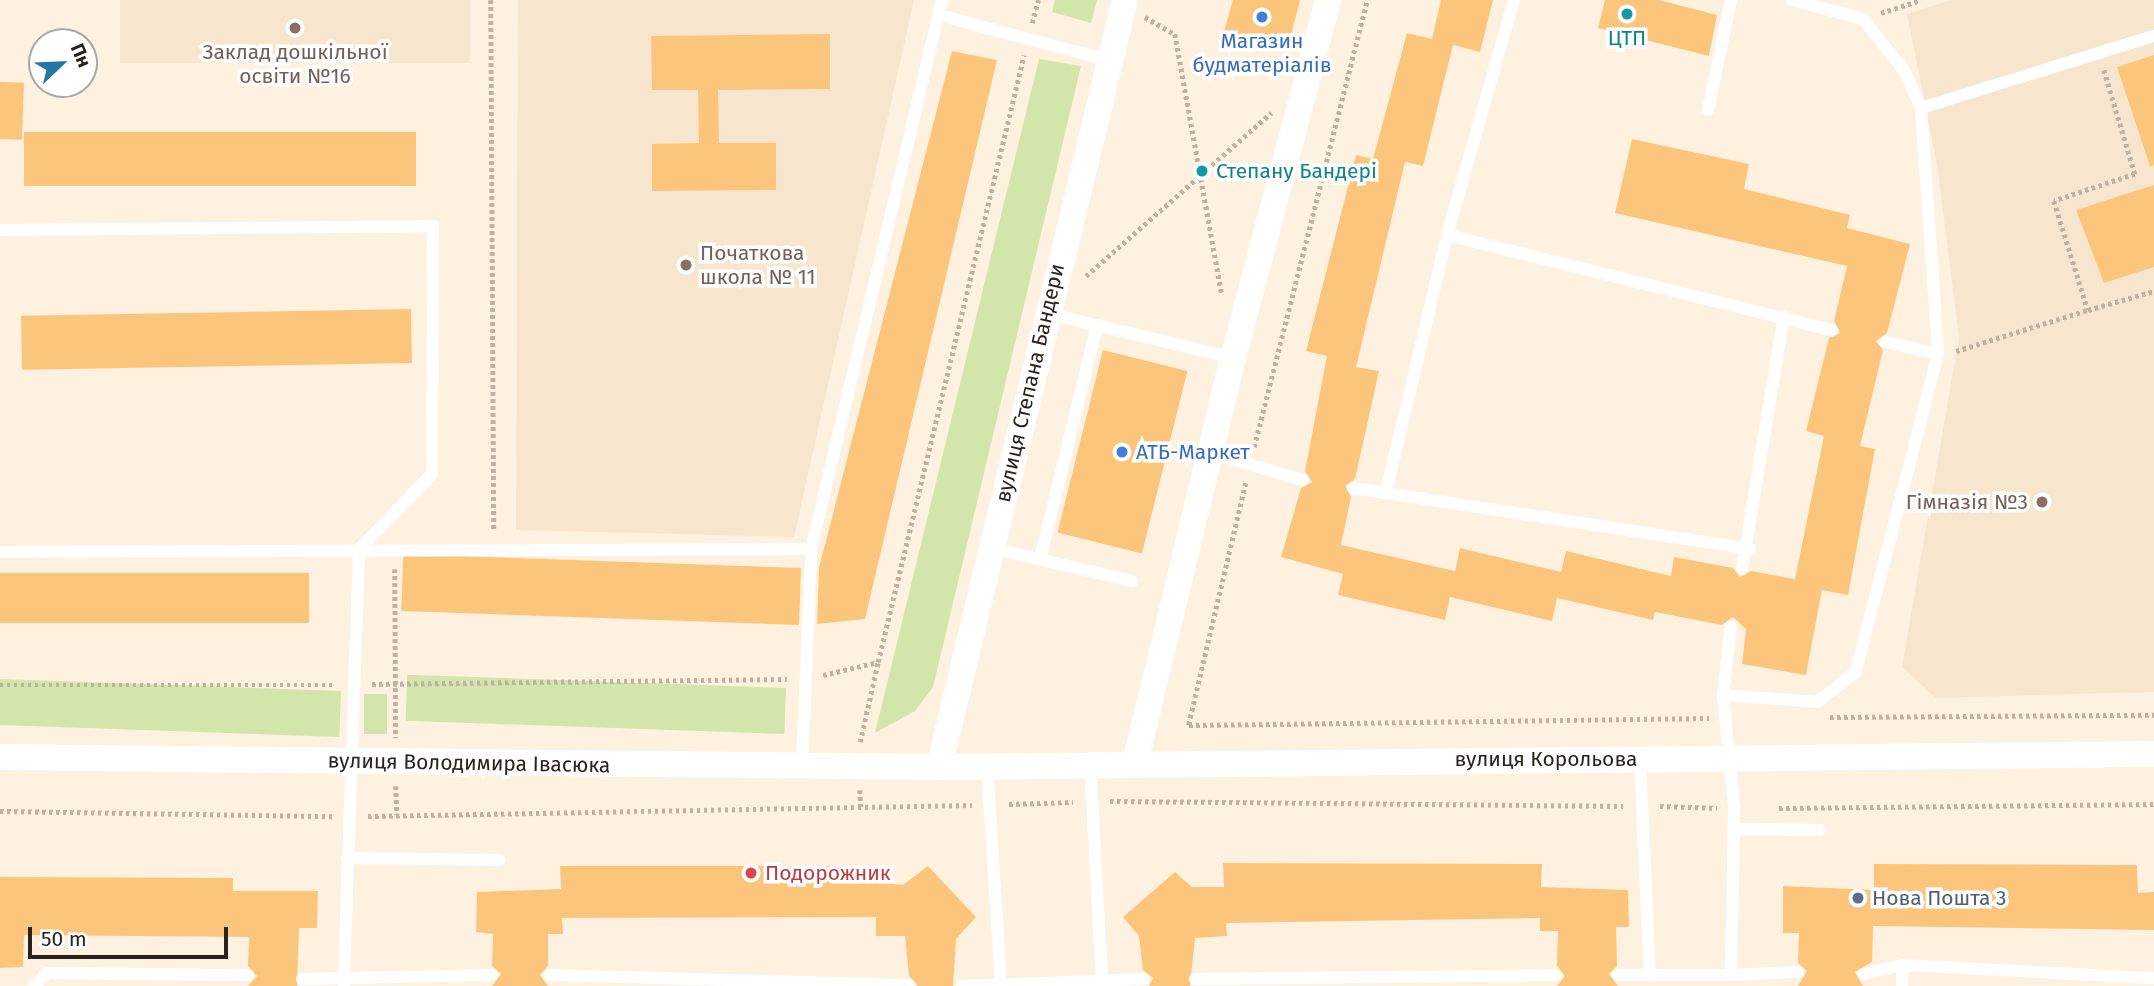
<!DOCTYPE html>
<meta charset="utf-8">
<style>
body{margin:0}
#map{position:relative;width:2154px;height:986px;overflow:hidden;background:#fff1df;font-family:"Fira Sans",sans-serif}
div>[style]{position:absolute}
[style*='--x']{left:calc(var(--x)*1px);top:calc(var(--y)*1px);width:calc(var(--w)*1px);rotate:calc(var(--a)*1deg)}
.built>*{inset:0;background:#f8e5cd;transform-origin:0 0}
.green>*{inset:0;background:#d2e5aa;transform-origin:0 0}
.building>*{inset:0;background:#fcc57c;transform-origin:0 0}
.path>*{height:4.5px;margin-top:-2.25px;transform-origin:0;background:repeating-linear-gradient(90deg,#bdb2a3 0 3.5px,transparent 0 7px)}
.lane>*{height:12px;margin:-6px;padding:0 6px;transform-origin:6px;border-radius:6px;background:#fff}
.street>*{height:26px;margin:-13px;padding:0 13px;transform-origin:13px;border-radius:13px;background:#fff}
.dots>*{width:19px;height:19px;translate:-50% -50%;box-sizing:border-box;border:4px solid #fff;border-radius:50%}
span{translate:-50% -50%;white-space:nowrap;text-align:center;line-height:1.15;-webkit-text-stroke:7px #fff;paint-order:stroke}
.culture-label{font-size:21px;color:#0d838f}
.left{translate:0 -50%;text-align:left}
.shop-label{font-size:21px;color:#366cbe}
.education-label{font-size:21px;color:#785e54}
.right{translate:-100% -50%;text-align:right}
.street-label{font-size:21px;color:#28231c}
.health-label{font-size:21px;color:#be3a42}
.service-label{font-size:21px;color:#4e5e75}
.north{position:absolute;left:28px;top:28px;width:70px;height:70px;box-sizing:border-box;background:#fff;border:2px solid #a9a7a4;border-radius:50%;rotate:67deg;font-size:19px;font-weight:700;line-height:28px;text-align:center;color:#28231c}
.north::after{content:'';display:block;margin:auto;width:24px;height:32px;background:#2476a7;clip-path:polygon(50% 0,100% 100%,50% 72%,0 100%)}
.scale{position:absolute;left:28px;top:927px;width:200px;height:32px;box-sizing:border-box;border:4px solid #28231c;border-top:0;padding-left:9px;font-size:21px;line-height:24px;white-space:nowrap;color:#28231c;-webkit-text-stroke:5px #fff;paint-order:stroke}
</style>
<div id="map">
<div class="built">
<i style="left:120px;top:0;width:350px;height:63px"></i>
<i style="clip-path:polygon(518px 0,914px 0,794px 537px,516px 530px)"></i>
<i style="clip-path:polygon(1951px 0,2154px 0,2154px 692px,1936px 698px,1902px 667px,1959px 337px,1937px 164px,1907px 14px)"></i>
</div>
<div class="green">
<i style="clip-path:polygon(1055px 0,1097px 0,1091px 23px,1052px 12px)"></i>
<i style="clip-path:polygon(1039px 59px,1081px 66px,933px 687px,915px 711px,875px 733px)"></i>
<i style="left:786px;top:688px;width:46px;height:379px;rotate:92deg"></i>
<i style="left:341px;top:691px;width:46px;height:341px;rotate:92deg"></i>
<i style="left:364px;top:694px;width:23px;height:40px"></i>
</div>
<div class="building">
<i style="clip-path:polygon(1233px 0,1300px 0,1287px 51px,1223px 35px)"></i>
<i style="clip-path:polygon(1441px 0,1493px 0,1480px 52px,1453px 45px,1423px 166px,1405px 162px,1356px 367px,1379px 371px,1355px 479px,1345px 486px,1351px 497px,1341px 545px,1455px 571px,1460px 548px,1561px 572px,1566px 551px,1671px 576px,1674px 557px,1733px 568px,1740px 577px,1751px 571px,1795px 579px,1824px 436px,1806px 431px,1829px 338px,1840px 333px,1834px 321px,1847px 266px,1615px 213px,1632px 139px,1749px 164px,1744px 189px,1850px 215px,1847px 228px,1910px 244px,1887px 333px,1876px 341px,1883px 350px,1860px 446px,1875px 449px,1848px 595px,1822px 590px,1806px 675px,1742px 664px,1746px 629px,1733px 617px,1722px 625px,1655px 612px,1653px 620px,1557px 598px,1552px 621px,1450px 597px,1445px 620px,1338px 595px,1343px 574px,1281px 557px,1301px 488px,1312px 482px,1305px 471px,1327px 356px,1306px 351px,1356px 155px,1373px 159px,1407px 33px,1432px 39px)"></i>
<i style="clip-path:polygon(1605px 0,1659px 0,1717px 15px,1709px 56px,1598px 28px)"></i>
<i style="clip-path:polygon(830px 34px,830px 89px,718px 90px,719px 143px,776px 143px,776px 190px,652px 191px,652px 144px,699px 143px,698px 90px,652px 90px,651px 36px)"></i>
<i style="clip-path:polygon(952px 51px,997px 60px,865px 619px,817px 624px,819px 568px)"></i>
<i style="clip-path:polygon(2154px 55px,2154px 165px,2150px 166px,2117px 67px)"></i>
<i style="left:0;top:82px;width:24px;height:57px;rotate:2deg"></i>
<i style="left:24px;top:132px;width:392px;height:54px"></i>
<i style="clip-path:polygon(2154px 185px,2154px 267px,2104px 283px,2076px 210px)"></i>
<i style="left:411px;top:309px;width:54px;height:390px;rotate:89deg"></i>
<i style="left:1103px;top:350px;width:87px;height:188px;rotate:14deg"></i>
<i style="left:801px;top:568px;width:57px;height:398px;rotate:92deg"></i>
<i style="left:309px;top:573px;width:50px;height:309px;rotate:90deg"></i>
<i style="clip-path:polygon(1223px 863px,1542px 864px,1541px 887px,1628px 890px,1629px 927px,1616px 927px,1617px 966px,1609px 974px,1618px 986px,1557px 986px,1565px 976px,1557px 966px,1558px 931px,1540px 931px,1540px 918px,1226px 923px,1227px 936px,1195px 938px,1190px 986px,1149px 986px,1153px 978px,1143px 970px,1139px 936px,1123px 917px,1175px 872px,1192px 887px,1224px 887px)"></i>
<i style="clip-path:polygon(1874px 864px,2137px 865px,2138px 893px,2154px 892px,2154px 930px,1873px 926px,1872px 962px,1855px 972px,1863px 986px,1798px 986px,1807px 971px,1798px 963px,1799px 933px,1783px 933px,1783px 886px,1874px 890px)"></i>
<i style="clip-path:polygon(560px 866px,876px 866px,875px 882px,903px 885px,928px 866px,976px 917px,956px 939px,953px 986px,918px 986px,909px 976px,905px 936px,876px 936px,876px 917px,562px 918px,563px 934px,548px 934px,548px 966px,540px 975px,548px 986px,492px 986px,501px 974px,492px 966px,493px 934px,476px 932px,477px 892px,561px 889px)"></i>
<i style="clip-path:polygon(0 877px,233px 878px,233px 891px,318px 891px,317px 928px,299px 928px,297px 986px,248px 986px,257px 976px,248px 966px,249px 937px,24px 935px,23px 967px,0 968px)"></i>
</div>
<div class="path">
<i style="--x:491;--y:0;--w:531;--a:89.68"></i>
<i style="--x:1881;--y:13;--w:42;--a:-18"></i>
<i style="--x:1145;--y:17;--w:34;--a:30"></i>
<i style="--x:1175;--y:34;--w:265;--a:79.8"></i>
<i style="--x:1032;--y:23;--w:24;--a:-75"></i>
<i style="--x:2104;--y:70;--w:109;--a:73.4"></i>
<i style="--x:2135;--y:174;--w:85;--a:161.6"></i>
<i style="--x:2054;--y:201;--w:114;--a:72.7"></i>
<i style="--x:2088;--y:310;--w:69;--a:-16.1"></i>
<i style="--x:1086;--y:276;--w:247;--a:-41.4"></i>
<i style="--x:1956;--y:351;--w:138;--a:-17.3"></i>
<i style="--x:1254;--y:447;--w:461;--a:-75.8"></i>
<i style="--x:1246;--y:483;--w:249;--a:103.3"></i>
<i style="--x:1189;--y:725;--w:520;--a:-0.77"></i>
<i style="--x:395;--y:569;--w:169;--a:89.7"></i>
<i style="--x:823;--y:675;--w:57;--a:-13.3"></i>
<i style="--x:878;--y:662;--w:624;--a:-76.48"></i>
<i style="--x:372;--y:684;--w:415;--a:-0.7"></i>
<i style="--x:0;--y:685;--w:335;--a:0"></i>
<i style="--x:1830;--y:717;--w:324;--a:-0.4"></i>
<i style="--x:860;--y:742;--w:82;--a:-77.3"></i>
<i style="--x:396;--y:786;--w:29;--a:88"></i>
<i style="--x:860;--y:790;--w:17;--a:87"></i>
<i style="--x:1110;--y:801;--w:513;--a:0.56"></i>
<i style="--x:1009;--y:804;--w:64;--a:-1.8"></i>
<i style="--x:1660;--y:806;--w:57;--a:2"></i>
<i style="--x:1779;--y:808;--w:375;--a:-0.6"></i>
<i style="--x:0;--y:811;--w:332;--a:0.9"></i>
<i style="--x:368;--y:816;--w:604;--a:-1.04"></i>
</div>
<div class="lane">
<i style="--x:1792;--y:0;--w:73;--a:15"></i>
<i style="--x:1863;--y:19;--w:65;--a:51.2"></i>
<i style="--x:1904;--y:70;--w:42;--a:65.9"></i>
<i style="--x:1921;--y:108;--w:247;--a:86"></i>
<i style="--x:1938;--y:354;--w:328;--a:104.5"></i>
<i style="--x:1856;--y:672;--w:49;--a:142.4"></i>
<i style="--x:1817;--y:702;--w:94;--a:-175.7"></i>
<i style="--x:1723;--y:695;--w:114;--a:84.4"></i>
<i style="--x:1734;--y:808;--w:167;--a:91"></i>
<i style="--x:1731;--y:975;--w:67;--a:-2.6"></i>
<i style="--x:939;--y:15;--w:178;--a:15"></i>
<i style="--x:1921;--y:108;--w:244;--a:-17.2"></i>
<i style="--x:1708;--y:110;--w:112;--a:-78.2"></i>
<i style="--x:0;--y:230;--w:433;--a:-0.5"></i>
<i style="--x:433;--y:226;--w:248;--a:90.2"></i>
<i style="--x:432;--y:474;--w:105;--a:134.2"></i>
<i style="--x:359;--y:549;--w:437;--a:92"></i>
<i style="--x:1447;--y:235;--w:397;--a:13.9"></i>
<i style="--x:1046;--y:313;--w:192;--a:13.5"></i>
<i style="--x:1885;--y:342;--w:54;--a:12.8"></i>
<i style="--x:1210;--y:453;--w:97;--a:16.2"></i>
<i style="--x:1353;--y:488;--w:402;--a:8.7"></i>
<i style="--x:1386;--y:492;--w:264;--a:-76.6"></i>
<i style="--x:1447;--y:235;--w:244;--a:-74.1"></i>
<i style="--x:991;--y:548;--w:145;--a:13.2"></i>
<i style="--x:0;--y:552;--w:811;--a:-0.21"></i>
<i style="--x:1040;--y:559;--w:241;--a:-76.3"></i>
<i style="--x:1742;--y:569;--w:256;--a:-80.6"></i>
<i style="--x:1723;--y:695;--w:69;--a:-83.4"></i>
<i style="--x:1640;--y:759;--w:217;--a:87.4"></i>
<i style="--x:1090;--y:764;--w:217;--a:86.8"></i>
<i style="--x:802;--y:767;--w:218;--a:-87.6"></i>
<i style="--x:811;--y:549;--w:564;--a:-76.58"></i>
<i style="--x:987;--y:767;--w:215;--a:86.3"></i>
<i style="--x:1734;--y:829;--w:86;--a:0.7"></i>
<i style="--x:347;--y:858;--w:152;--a:0.8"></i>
<i style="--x:1863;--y:974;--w:41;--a:-12.7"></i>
<i style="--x:1903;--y:965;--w:251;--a:3"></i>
<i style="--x:549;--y:975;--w:360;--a:1.6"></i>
<i style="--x:1618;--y:975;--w:113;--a:0"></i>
<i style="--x:302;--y:979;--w:190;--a:-1.2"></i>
<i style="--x:1195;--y:979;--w:361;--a:-0.6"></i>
<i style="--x:34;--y:986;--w:18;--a:-45"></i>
<i style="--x:47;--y:973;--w:201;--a:0.6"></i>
<i style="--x:962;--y:986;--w:182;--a:-2.2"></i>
<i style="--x:1902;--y:986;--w:21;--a:-87"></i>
</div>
<div class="street">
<i style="--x:0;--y:757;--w:939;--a:0.61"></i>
<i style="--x:939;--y:767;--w:1215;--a:-0.61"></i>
<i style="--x:1135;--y:763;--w:417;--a:-76.4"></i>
<i style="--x:1233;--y:358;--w:370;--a:-75.1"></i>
<i style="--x:939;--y:767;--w:789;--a:-76.37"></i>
</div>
<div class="dots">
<i style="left:1627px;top:14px;background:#0f9aa8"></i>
<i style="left:1262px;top:17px;background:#3f7fe0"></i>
<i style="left:295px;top:28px;background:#8d6e63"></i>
<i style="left:1202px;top:171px;background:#0f9aa8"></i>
<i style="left:686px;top:265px;background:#8d6e63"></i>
<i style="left:1122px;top:452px;background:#3f7fe0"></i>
<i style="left:2042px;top:502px;background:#8d6e63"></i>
<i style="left:751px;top:873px;background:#e0444e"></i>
<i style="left:1858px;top:898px;background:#5c6f8a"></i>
</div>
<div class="culture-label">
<span style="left:1627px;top:38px">ЦТП</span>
<span class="left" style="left:1216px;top:171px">Степану Бандері</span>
</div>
<div class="shop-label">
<span style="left:1262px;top:53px">Магазин<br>будматеріалів</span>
<span class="left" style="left:1136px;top:452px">АТБ-Маркет</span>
</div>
<div class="education-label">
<span style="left:295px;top:64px">Заклад дошкільної<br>освіти №16</span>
<span class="left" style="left:700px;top:265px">Початкова<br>школа № 11</span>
<span class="right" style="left:2028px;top:502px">Гімназія №3</span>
</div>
<div class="street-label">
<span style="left:1030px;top:383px;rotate:-77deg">вулиця Степана Бандери</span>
<span style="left:1546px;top:759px">вулиця Корольова</span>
<span style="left:469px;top:763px;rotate:1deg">вулиця Володимира Івасюка</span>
</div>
<div class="health-label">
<span class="left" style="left:765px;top:873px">Подорожник</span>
</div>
<div class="service-label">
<span class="left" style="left:1872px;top:898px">Нова Пошта 3</span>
</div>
<div class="north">Пн</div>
<div class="scale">50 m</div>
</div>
